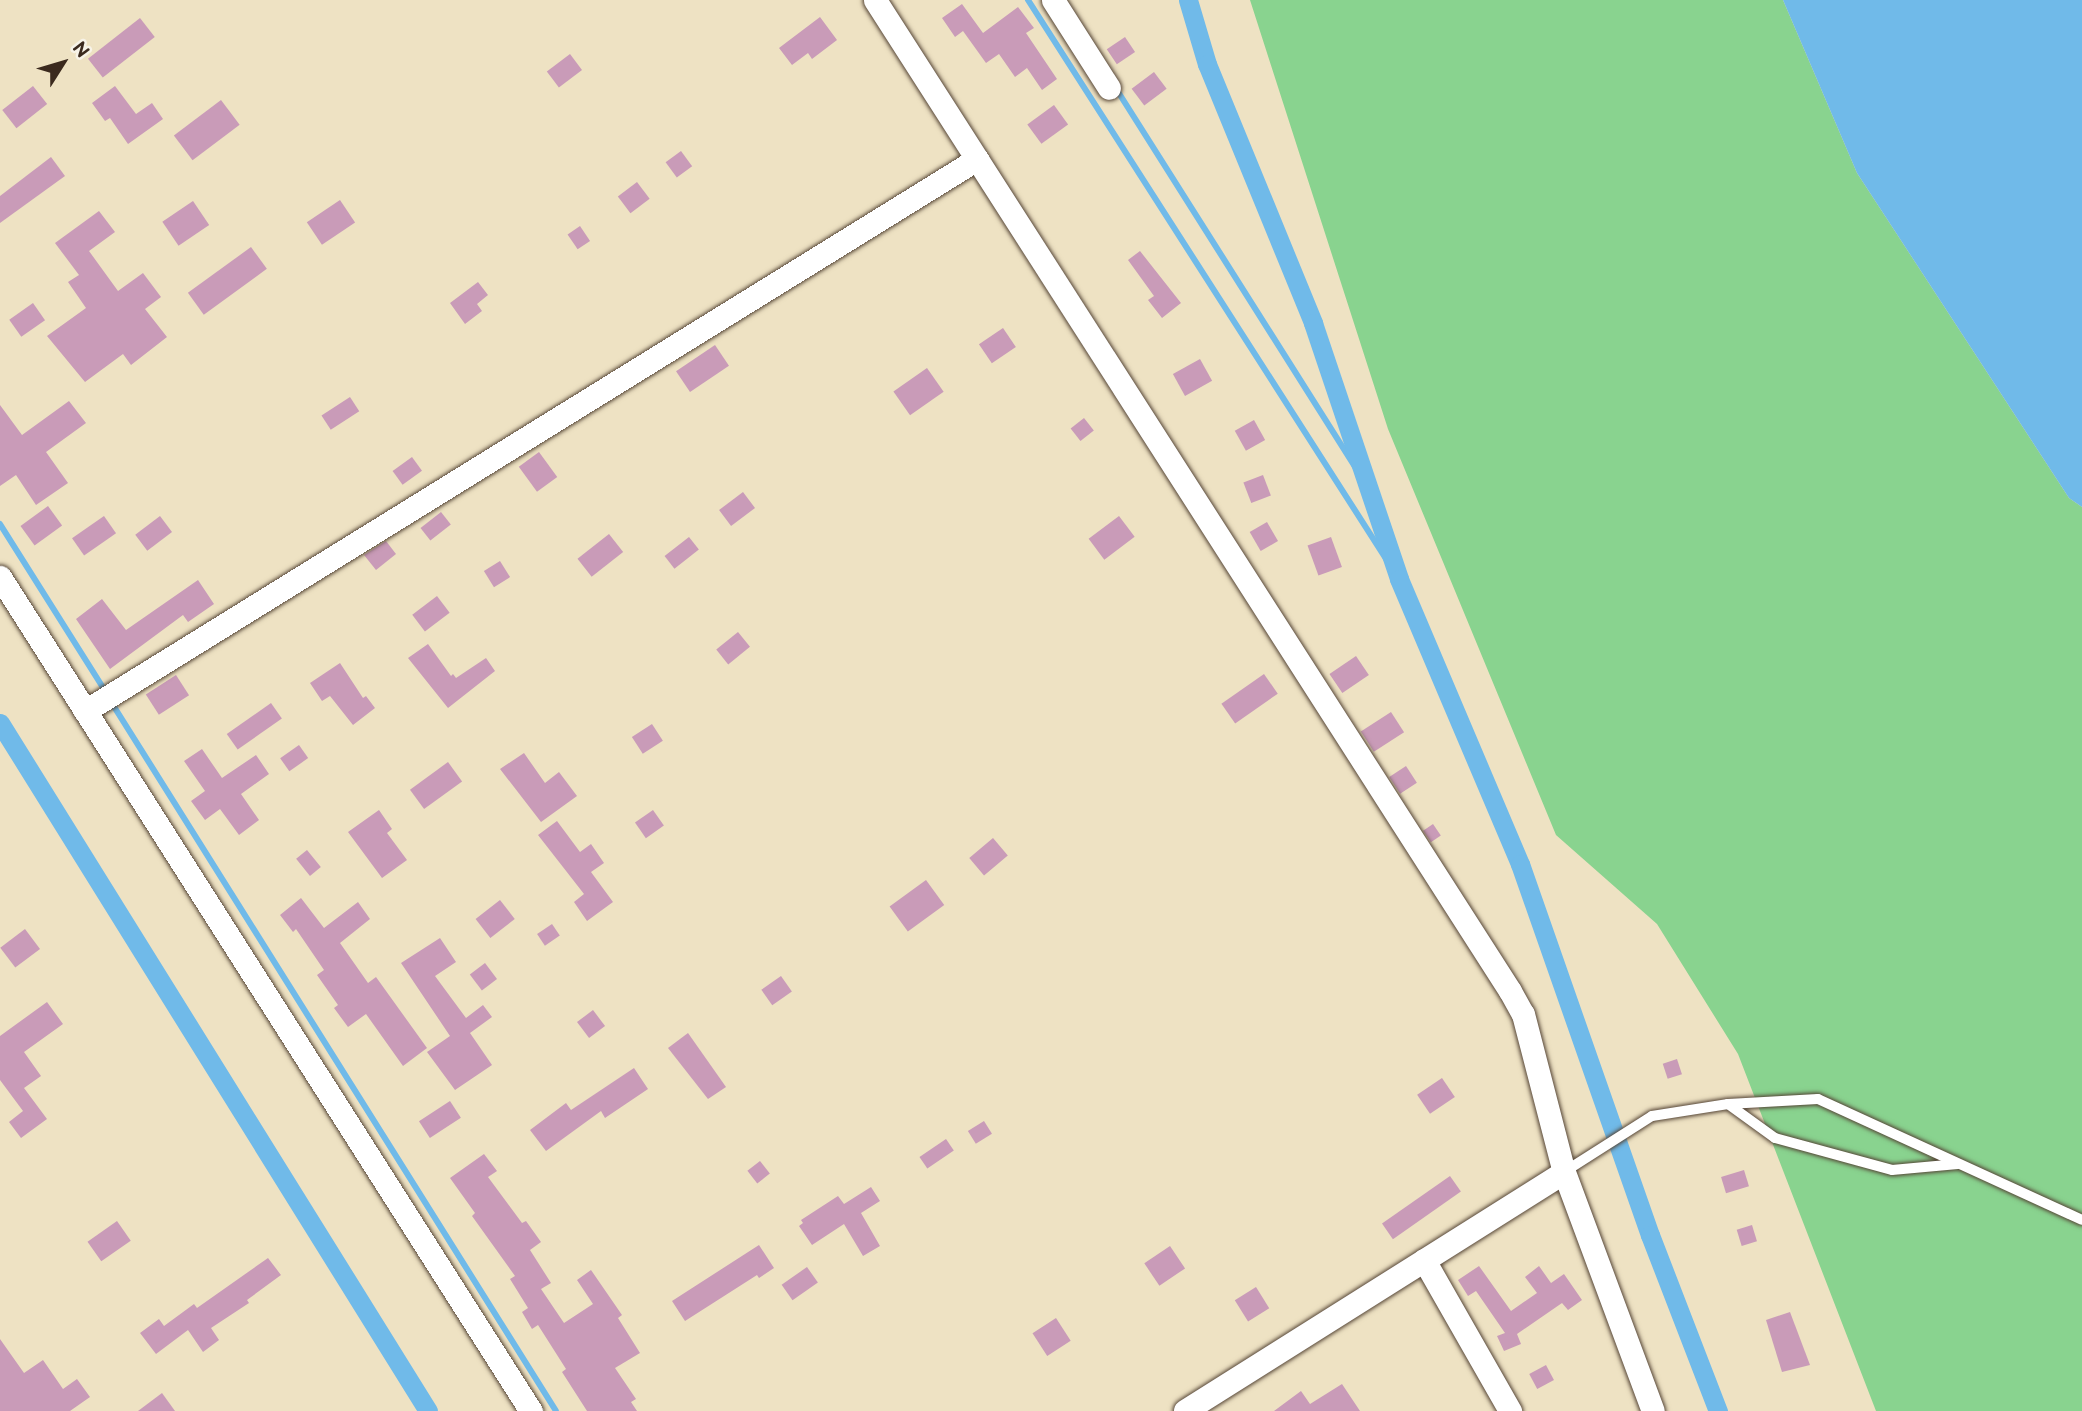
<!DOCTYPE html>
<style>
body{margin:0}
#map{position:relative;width:2082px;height:1411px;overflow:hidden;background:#eee2c3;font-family:"Balsamiq Sans",sans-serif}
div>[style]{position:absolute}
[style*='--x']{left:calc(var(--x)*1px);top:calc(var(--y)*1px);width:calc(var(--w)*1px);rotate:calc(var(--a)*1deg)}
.green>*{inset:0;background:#89d38f}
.water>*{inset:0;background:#70bae9}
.stream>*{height:6px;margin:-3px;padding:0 3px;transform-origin:3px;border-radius:3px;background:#70bae9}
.canal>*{height:19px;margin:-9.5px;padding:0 9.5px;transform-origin:9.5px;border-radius:9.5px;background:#70bae9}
.building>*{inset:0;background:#c99bb8;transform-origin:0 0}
.roads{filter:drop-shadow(0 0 2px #564637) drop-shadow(0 0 2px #564637)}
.lane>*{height:10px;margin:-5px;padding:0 5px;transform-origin:5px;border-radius:5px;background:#fff}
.street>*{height:23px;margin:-11.5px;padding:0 11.5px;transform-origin:11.5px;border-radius:11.5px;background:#fff}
span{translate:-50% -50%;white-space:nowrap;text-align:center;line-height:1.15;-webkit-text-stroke:6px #f7f3e8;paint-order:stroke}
.north{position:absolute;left:28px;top:28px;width:70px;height:70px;-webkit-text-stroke:5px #f7f3e8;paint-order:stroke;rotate:53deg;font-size:19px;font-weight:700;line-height:28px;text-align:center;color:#3b2a1e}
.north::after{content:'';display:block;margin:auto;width:24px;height:32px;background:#3b2a1e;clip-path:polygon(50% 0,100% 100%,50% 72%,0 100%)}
</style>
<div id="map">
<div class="green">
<i style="clip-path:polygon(1250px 0,1783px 0,1857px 173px,2069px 498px,2082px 507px,2082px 1411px,1876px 1411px,1738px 1054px,1657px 924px,1556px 835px,1388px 429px)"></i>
</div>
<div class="water">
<i style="clip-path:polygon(1783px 0,2082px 0,2082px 507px,2069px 498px,1857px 173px)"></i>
</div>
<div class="stream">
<i style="--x:1028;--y:0;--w:688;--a:57.35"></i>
<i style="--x:1115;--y:87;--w:478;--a:57.7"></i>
<i style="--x:0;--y:524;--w:195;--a:57.8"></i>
<i style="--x:113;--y:705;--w:833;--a:57.89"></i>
</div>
<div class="canal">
<i style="--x:1188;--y:0;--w:67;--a:73.5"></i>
<i style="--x:1207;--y:64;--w:280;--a:67.7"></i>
<i style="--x:1313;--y:323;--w:270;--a:71.4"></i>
<i style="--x:1399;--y:579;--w:310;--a:67"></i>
<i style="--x:1520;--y:864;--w:393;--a:70.7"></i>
<i style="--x:1650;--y:1235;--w:189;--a:68.9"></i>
<i style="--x:0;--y:723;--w:810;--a:58.11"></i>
</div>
<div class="building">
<i style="clip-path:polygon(962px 4px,983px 33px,1018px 7px,1034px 28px,1026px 33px,1057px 79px,1042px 90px,1027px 68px,1015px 77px,999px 54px,986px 63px,963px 31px,955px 37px,942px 18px)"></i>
<i style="clip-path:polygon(820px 17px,837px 40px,812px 59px,808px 53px,792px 65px,779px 48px)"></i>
<i style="left:140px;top:18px;width:24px;height:66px;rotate:52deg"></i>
<i style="left:1125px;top:37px;width:18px;height:22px;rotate:56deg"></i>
<i style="left:570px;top:54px;width:20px;height:29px;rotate:53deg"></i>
<i style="left:1154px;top:72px;width:21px;height:28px;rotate:53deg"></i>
<i style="left:33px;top:86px;width:23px;height:39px;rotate:52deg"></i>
<i style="clip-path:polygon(115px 86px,136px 114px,152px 103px,163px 119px,128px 144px,110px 118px,105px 121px,92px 103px)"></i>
<i style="left:221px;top:100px;width:31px;height:59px;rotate:53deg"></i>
<i style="left:1054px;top:105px;width:24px;height:33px;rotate:54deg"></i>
<i style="left:681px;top:151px;width:19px;height:19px;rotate:54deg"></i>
<i style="clip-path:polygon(51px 157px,65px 176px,0 223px,0 196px)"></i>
<i style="left:637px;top:182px;width:21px;height:24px;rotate:53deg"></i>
<i style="left:340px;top:200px;width:27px;height:40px;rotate:56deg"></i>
<i style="left:193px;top:201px;width:29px;height:37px;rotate:56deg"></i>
<i style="clip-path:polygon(99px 211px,115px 232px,89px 251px,118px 291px,143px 273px,161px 297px,145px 309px,167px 337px,131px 365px,123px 354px,85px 382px,47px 336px,86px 308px,68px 282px,79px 275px,55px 243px)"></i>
<i style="left:580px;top:226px;width:18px;height:15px;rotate:56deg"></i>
<i style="left:251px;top:247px;width:27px;height:78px;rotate:54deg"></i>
<i style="clip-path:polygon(1140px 251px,1181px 303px,1162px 318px,1148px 300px,1154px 296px,1128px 260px)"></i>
<i style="clip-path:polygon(478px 282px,488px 295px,477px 304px,482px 311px,465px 324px,450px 303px)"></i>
<i style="left:33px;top:303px;width:21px;height:29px;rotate:55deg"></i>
<i style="left:1003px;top:328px;width:23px;height:29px;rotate:56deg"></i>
<i style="left:715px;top:345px;width:25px;height:47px;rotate:56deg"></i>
<i style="left:1200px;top:359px;width:25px;height:31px;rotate:61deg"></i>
<i style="left:927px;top:368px;width:29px;height:41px;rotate:55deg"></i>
<i style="left:350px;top:397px;width:17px;height:34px;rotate:57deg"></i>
<i style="clip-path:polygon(69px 401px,86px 423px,46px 452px,68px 483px,36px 505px,16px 475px,0 486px,0 405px,22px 435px)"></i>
<i style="left:1084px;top:418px;width:16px;height:17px;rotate:52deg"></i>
<i style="left:1254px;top:420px;width:23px;height:22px;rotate:61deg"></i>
<i style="left:539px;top:452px;width:31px;height:25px;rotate:54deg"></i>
<i style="left:412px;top:457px;width:17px;height:24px;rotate:54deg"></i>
<i style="left:1263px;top:475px;width:22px;height:21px;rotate:69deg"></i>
<i style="left:743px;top:492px;width:20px;height:30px;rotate:53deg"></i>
<i style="left:48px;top:506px;width:24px;height:34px;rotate:54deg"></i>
<i style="left:441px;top:512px;width:16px;height:26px;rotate:52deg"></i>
<i style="left:104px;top:516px;width:21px;height:39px;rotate:55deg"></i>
<i style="left:160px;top:516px;width:20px;height:31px;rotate:53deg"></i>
<i style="left:1119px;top:516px;width:26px;height:38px;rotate:53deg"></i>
<i style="left:1267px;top:522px;width:22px;height:20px;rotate:60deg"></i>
<i style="left:609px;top:534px;width:23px;height:40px;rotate:52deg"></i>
<i style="left:689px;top:537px;width:16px;height:31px;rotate:52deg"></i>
<i style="left:1331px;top:537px;width:32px;height:25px;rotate:70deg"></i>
<i style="clip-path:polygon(386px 541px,396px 554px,376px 570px,364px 555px)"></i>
<i style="left:500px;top:561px;width:19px;height:19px;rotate:58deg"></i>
<i style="clip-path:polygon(198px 580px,214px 604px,188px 622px,183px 615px,110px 669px,76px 619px,102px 599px,126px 630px)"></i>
<i style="left:437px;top:596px;width:21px;height:31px;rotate:53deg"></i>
<i style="left:738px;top:632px;width:19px;height:28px;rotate:51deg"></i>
<i style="clip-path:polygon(428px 644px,451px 676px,453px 674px,456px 678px,486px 658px,495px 671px,448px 708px,408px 658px)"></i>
<i style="left:1356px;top:656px;width:23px;height:32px;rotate:56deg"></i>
<i style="clip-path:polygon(340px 663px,363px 698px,366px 696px,375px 708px,353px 725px,330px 696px,322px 701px,310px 683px)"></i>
<i style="left:1264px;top:674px;width:24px;height:52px;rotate:55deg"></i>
<i style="left:176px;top:675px;width:24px;height:36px;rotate:57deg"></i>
<i style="left:271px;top:703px;width:19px;height:54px;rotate:55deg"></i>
<i style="left:1391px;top:712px;width:24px;height:36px;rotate:57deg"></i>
<i style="left:652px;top:724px;width:20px;height:24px;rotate:57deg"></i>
<i style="left:299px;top:745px;width:16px;height:23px;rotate:55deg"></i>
<i style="clip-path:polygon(202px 749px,222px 778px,256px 755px,269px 774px,241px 794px,259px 820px,239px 835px,220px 809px,205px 820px,191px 801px,205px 791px,184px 761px)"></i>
<i style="clip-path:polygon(524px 753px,545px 783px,559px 772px,577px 796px,541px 822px,500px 769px)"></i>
<i style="left:448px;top:762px;width:24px;height:47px;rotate:54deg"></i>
<i style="left:1406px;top:766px;width:20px;height:20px;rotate:57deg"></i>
<i style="clip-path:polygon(379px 810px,392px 829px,387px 833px,407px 860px,382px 878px,348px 832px)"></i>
<i style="left:653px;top:810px;width:19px;height:22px;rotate:55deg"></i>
<i style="clip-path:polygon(557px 821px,580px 852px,591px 844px,604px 863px,591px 872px,613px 902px,587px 921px,574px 902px,584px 894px,538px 835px)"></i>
<i style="left:1433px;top:824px;width:14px;height:12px;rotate:56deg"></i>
<i style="left:993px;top:838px;width:23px;height:31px;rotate:50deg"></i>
<i style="left:307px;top:850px;width:22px;height:14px;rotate:51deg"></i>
<i style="left:926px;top:880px;width:31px;height:45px;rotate:54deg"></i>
<i style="clip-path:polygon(301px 898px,324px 928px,358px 902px,370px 919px,340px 943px,368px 983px,376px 977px,427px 1048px,403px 1066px,366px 1014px,348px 1027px,334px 1008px,338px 1005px,317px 975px,324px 970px,296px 929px,293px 932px,280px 915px)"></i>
<i style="left:500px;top:900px;width:24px;height:31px;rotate:52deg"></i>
<i style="left:552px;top:924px;width:14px;height:18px;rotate:56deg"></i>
<i style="left:25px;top:929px;width:25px;height:31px;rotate:53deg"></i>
<i style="clip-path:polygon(440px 938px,456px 962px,435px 976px,466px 1018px,483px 1005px,492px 1017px,470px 1033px,492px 1065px,455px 1090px,427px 1052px,450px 1036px,401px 963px)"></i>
<i style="left:485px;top:963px;width:20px;height:19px;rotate:53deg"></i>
<i style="left:781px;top:976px;width:19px;height:24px;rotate:55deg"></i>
<i style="clip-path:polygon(47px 1002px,63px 1024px,24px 1052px,41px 1076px,24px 1088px,47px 1119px,21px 1138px,9px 1122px,23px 1111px,0 1080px,0 1036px)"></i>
<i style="left:593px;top:1010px;width:20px;height:20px;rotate:53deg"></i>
<i style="clip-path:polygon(688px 1033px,726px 1087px,708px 1099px,668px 1048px)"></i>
<i style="left:1677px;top:1059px;width:16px;height:15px;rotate:72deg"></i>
<i style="clip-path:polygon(634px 1068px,648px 1089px,605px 1118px,601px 1111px,546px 1151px,530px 1130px,566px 1103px,571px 1110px)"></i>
<i style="left:1442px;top:1078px;width:23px;height:30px;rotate:56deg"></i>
<i style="left:450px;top:1101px;width:20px;height:37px;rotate:57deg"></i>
<i style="left:984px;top:1121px;width:15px;height:19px;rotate:58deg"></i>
<i style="left:946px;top:1139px;width:14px;height:32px;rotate:56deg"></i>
<i style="clip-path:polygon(484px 1154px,497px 1171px,488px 1177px,522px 1223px,526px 1221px,541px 1242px,530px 1250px,551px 1283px,541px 1289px,564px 1323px,593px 1304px,577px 1280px,591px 1270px,622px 1315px,618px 1318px,640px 1353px,615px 1368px,636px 1399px,631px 1402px,637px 1411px,587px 1411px,562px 1372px,566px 1369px,538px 1325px,532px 1329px,522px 1312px,528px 1308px,510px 1279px,515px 1276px,472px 1216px,475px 1213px,450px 1178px)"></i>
<i style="left:760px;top:1161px;width:16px;height:16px;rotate:52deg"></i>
<i style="left:1744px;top:1170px;width:17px;height:24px;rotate:73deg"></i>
<i style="left:1450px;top:1176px;width:19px;height:83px;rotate:55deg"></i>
<i style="clip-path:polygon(871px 1187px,880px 1201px,861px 1213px,880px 1246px,863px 1256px,844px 1224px,812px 1245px,799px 1226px,803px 1223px,801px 1220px,838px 1196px,844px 1204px)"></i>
<i style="left:117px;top:1221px;width:24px;height:36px;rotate:55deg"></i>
<i style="left:1752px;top:1225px;width:17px;height:16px;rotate:73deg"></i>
<i style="clip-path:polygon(759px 1245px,774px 1268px,759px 1278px,757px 1275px,685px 1321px,672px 1301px)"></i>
<i style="left:1170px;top:1246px;width:27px;height:31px;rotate:56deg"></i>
<i style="clip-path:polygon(268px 1258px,281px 1275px,247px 1300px,249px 1303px,211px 1328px,219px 1340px,203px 1352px,188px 1330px,156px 1354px,140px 1333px,159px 1319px,164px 1326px,194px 1304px,197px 1308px)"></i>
<i style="clip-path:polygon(1479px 1266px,1511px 1311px,1537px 1293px,1525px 1277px,1539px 1266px,1551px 1283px,1564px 1274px,1582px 1300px,1568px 1310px,1562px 1303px,1517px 1334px,1521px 1344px,1504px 1351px,1497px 1336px,1505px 1333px,1476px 1291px,1468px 1296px,1458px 1280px)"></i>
<i style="left:807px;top:1267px;width:19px;height:31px;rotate:55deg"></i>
<i style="left:1256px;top:1287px;width:25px;height:25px;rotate:58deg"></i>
<i style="clip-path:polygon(1790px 1312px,1810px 1365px,1782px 1372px,1766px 1320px)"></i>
<i style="left:1056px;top:1318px;width:27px;height:28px;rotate:57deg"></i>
<i style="clip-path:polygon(0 1339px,24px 1373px,43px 1360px,63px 1389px,77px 1379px,90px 1397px,70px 1411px,0 1411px)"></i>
<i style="left:1546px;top:1365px;width:17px;height:19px;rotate:62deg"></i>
<i style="clip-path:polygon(1342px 1384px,1360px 1411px,1274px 1411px,1301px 1391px,1310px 1404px)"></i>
<i style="clip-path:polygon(162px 1393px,175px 1411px,138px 1411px)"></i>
</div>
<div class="roads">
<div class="lane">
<i style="--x:1728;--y:1104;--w:58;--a:35.9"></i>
<i style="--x:1775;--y:1138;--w:121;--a:15.3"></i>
<i style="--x:1892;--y:1170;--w:66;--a:-5.2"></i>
<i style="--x:1564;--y:1172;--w:104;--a:-32.5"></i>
<i style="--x:1652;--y:1116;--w:77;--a:-9"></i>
<i style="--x:1728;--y:1104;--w:90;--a:-3.2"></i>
<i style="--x:1818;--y:1099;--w:290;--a:24.6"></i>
</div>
<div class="street">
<i style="--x:875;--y:0;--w:1177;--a:57.35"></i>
<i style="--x:1510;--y:991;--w:26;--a:61"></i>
<i style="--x:1523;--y:1014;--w:163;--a:75.5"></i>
<i style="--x:1564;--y:1172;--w:448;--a:147.8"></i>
<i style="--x:1053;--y:0;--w:104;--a:57.5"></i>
<i style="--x:0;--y:577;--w:989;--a:57.52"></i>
<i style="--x:85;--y:711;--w:1049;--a:-31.75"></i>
<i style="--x:1564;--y:1172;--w:255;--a:69.6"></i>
<i style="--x:1424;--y:1260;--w:174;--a:60.3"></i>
</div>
</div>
<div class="north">N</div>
</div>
